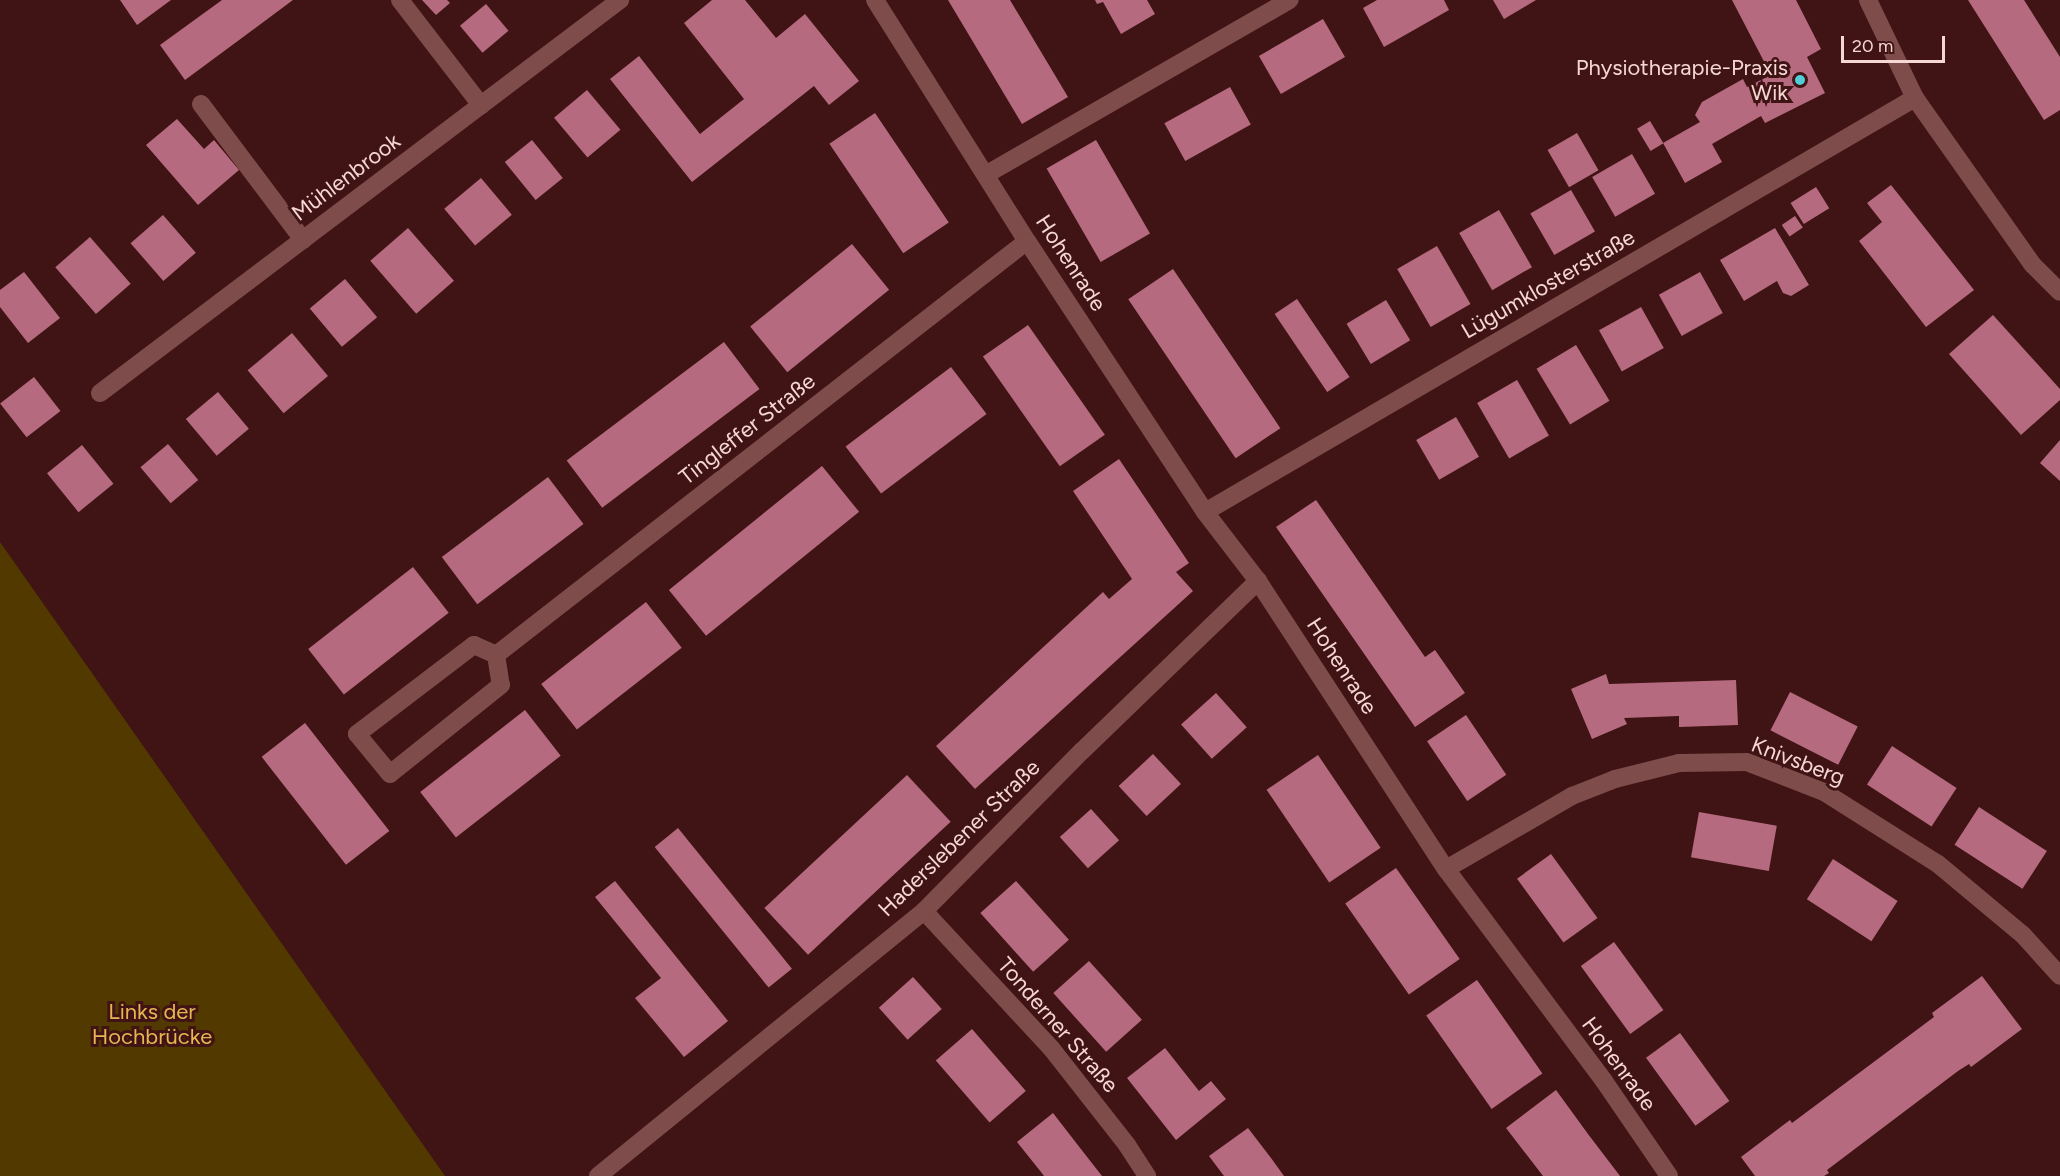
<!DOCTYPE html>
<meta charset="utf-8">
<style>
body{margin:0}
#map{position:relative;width:2060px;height:1176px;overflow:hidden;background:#401414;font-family:Figtree,sans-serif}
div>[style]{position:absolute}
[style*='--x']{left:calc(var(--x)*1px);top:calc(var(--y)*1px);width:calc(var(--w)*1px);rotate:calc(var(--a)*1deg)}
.green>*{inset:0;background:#513900}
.building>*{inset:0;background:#b66a7f;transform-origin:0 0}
.minor>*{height:18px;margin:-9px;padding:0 9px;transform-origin:9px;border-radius:9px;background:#7e4c4a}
.dots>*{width:16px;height:16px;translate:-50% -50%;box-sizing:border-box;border:3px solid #401414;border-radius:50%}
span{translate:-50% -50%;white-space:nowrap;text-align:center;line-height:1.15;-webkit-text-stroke:6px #401414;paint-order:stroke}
.poi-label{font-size:22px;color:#f6d7d5}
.right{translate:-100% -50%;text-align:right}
.street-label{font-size:22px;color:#f6d7d5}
.park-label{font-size:22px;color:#e7b652}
.scale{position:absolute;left:1841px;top:36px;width:104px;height:27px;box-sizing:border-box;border:3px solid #f6d7d5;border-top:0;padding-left:8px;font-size:18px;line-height:21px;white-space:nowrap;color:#f6d7d5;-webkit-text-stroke:4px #401414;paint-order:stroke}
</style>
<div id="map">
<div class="green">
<i style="clip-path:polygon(0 542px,445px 1176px,0 1176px)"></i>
</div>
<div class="building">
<i style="clip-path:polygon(120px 0,171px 0,137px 25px)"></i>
<i style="clip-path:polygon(222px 0,293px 0,185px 80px,160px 45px)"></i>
<i style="clip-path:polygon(422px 0,447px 0,450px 3px,436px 15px)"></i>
<i style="clip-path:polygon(712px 0,745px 0,776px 38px,805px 14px,859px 81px,829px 105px,814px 86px,692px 182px,610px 79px,639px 56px,700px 134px,744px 99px,684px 23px)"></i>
<i style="clip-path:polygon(948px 0,1010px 0,1068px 97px,1022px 124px)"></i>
<i style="clip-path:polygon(1095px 0,1147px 0,1155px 14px,1121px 34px,1103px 2px,1097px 4px)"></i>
<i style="clip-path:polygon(1377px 0,1444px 0,1449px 10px,1384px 47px,1363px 8px)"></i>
<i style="clip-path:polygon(1493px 0,1536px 0,1504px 19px)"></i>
<i style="clip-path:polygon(1732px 0,1796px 0,1821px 49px,1807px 57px,1825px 93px,1765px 123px,1761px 116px,1712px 144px,1722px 162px,1685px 183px,1663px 143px,1700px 122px,1695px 115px,1702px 102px,1743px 79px,1747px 87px,1771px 75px)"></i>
<i style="clip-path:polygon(1968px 0,2024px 0,2060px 57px,2060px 110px,2044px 120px)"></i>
<i style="left:486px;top:4px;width:35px;height:34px;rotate:50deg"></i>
<i style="left:1323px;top:19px;width:44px;height:74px;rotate:60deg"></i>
<i style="left:1230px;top:87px;width:43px;height:75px;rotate:61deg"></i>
<i style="left:587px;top:90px;width:52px;height:43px;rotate:50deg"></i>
<i style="left:875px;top:113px;width:132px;height:55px;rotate:56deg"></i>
<i style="clip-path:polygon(177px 119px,204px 149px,214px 140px,239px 170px,198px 205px,146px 145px)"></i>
<i style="left:1650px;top:121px;width:26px;height:15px;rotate:59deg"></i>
<i style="left:1577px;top:133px;width:43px;height:34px;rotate:60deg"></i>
<i style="left:532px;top:140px;width:49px;height:35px;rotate:51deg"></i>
<i style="left:1096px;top:140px;width:108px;height:57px;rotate:60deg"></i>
<i style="left:1632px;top:154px;width:46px;height:46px;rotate:60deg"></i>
<i style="left:481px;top:178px;width:48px;height:48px;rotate:50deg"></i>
<i style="clip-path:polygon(1891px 185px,1974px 290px,1926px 327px,1859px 241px,1882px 222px,1867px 203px)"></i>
<i style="left:1816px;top:187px;width:25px;height:30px;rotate:58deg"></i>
<i style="left:1571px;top:190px;width:48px;height:47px;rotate:60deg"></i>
<i style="left:1499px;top:210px;width:66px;height:46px;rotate:60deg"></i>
<i style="left:163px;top:215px;width:50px;height:43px;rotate:49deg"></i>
<i style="left:1795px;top:216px;width:14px;height:16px;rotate:56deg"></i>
<i style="left:408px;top:228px;width:70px;height:50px;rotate:49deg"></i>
<i style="clip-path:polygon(1775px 228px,1809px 285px,1791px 296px,1783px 293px,1777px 281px,1744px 301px,1720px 260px)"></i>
<i style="left:90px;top:237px;width:62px;height:46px;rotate:49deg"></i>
<i style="left:852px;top:244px;width:59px;height:131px;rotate:51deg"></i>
<i style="left:1437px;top:246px;width:67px;height:46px;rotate:60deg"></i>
<i style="left:1173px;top:269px;width:192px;height:54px;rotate:56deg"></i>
<i style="clip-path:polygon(24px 272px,60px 318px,28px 343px,0 307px,0 290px)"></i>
<i style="left:1700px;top:272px;width:47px;height:47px;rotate:61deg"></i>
<i style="left:345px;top:279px;width:50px;height:46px;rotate:50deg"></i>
<i style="left:1297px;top:299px;width:94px;height:27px;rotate:56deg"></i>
<i style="left:1386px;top:300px;width:47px;height:46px;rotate:59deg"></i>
<i style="left:1641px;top:307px;width:47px;height:48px;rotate:61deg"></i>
<i style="clip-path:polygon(1993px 315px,2060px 389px,2060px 400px,2021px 435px,1949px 354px)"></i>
<i style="left:1028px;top:325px;width:134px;height:55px;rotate:55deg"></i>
<i style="left:292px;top:333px;width:56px;height:58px;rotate:50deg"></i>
<i style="left:724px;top:342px;width:59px;height:197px;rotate:53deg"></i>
<i style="left:1576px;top:345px;width:65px;height:46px;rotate:59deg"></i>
<i style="left:951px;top:367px;width:59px;height:132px;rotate:53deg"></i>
<i style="left:34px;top:377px;width:43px;height:43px;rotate:52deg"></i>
<i style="left:1517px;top:380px;width:64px;height:46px;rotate:60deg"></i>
<i style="left:218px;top:392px;width:48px;height:42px;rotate:50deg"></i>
<i style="left:1456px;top:417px;width:46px;height:46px;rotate:60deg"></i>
<i style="clip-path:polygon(2060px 440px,2060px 481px,2040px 463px)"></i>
<i style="left:168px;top:444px;width:47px;height:36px;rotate:50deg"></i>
<i style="left:82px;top:445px;width:50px;height:45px;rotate:51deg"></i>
<i style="clip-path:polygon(1119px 459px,1189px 563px,1176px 572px,1193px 591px,975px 789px,936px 746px,1103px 592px,1109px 599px,1132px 579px,1073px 491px)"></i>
<i style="left:822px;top:466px;width:59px;height:197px;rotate:51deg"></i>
<i style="left:548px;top:477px;width:59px;height:133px;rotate:53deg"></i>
<i style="clip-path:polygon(1316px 500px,1425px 657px,1435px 650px,1465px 693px,1415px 727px,1276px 527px)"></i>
<i style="left:413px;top:567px;width:58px;height:133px;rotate:52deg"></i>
<i style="left:646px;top:602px;width:58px;height:133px;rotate:52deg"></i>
<i style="clip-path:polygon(1606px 674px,1609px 684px,1736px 680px,1738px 725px,1679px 727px,1679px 716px,1624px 718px,1627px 724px,1592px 739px,1571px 689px)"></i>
<i style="left:1790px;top:692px;width:76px;height:43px;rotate:27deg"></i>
<i style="left:1216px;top:693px;width:46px;height:47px;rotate:48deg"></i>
<i style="left:525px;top:710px;width:58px;height:133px;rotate:52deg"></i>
<i style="left:1466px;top:715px;width:72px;height:47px;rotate:56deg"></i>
<i style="left:305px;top:723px;width:137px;height:55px;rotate:52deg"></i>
<i style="left:1892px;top:746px;width:77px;height:46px;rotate:33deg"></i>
<i style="left:1153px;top:754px;width:41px;height:47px;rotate:47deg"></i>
<i style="left:1318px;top:755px;width:112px;height:62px;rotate:56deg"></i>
<i style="left:907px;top:775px;width:64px;height:195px;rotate:47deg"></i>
<i style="left:1979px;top:807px;width:81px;height:45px;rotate:33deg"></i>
<i style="left:1091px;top:809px;width:42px;height:42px;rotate:48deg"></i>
<i style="left:1699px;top:812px;width:79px;height:46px;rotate:10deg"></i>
<i style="left:678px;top:828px;width:181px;height:30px;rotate:51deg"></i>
<i style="left:1551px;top:854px;width:79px;height:42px;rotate:54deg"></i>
<i style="left:1833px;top:859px;width:77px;height:48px;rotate:33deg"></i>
<i style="left:1396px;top:868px;width:111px;height:62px;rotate:55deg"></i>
<i style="clip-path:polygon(615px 881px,728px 1021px,684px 1057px,635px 998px,661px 978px,595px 897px)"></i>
<i style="left:1016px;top:881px;width:79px;height:48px;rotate:48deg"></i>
<i style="left:1614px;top:942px;width:84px;height:41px;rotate:54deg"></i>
<i style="left:1089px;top:961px;width:79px;height:48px;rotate:48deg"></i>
<i style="clip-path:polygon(1982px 976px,2022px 1029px,1971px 1067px,1969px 1064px,1958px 1071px,1827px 1170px,1829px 1173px,1824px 1176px,1755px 1176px,1741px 1157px,1790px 1120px,1792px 1123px,1934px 1017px,1932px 1013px)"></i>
<i style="left:913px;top:977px;width:43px;height:46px;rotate:48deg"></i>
<i style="left:1477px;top:980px;width:114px;height:62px;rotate:55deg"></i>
<i style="left:972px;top:1029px;width:82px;height:48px;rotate:49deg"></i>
<i style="left:1680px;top:1033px;width:84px;height:42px;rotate:54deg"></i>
<i style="clip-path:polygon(1165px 1048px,1199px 1091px,1211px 1081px,1226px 1099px,1176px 1140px,1127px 1078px)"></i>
<i style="clip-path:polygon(1556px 1090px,1588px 1134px,1620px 1176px,1543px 1176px,1506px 1128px)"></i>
<i style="clip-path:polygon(1053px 1113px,1077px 1144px,1102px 1176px,1044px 1176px,1041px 1172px,1017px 1142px)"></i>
<i style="clip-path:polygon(1248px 1128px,1271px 1158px,1284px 1176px,1224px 1176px,1209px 1156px)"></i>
</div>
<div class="minor">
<i style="--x:400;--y:0;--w:133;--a:52.4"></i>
<i style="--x:875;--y:0;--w:285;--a:57.8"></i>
<i style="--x:1027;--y:241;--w:324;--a:56.7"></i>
<i style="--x:1205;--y:512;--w:87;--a:52.5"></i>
<i style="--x:1258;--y:581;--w:344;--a:56.9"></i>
<i style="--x:1446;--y:869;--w:264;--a:53.3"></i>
<i style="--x:1604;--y:1081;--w:115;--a:55.6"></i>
<i style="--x:1868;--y:0;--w:109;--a:64.4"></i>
<i style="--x:1915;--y:98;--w:204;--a:54.8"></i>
<i style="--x:2033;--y:265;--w:38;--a:45"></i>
<i style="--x:201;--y:104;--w:170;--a:53.1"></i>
<i style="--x:987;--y:174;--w:349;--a:-29.9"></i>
<i style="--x:100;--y:393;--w:652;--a:-37.08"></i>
<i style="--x:1205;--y:512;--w:822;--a:-30.25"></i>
<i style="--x:474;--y:645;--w:24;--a:24"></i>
<i style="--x:496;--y:655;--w:30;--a:81"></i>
<i style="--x:501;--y:685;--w:142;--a:141.3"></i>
<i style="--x:390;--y:774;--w:52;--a:-129.5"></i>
<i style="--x:357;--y:734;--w:147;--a:-37.3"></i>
<i style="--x:496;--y:655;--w:673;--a:-37.94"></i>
<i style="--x:1446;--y:869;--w:146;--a:-30.1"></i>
<i style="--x:1572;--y:796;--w:46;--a:-21.6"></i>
<i style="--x:1615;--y:779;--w:66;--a:-14"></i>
<i style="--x:1679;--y:763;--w:68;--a:-0.8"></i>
<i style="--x:1747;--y:762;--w:83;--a:21.3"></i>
<i style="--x:1824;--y:792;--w:135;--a:32.3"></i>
<i style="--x:1938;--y:864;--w:111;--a:39.9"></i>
<i style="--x:2023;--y:935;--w:55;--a:47.9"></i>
<i style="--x:924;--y:911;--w:187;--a:47.2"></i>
<i style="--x:1051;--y:1048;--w:123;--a:51.9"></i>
<i style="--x:1127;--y:1145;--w:37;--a:57"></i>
<i style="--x:598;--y:1176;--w:420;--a:-39.1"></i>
<i style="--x:924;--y:911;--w:225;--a:-45.4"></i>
<i style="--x:1082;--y:751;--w:245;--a:-44"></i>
</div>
<div class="dots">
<i style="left:1800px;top:80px;background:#52ccd6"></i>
</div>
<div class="poi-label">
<span class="right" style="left:1788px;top:80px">Physiotherapie-Praxis<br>Wik</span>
</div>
<div class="street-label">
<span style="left:346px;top:177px;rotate:-37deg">Mühlenbrook</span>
<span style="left:1071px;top:263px;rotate:57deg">Hohenrade</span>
<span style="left:1548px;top:284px;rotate:-30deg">Lügumklosterstraße</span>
<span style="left:747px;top:429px;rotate:-38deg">Tingleffer Straße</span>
<span style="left:1342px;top:666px;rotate:57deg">Hohenrade</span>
<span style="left:1798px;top:761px;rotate:21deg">Knivsberg</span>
<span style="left:959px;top:838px;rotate:-44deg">Haderslebener Straße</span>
<span style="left:1058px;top:1025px;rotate:49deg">Tonderner Straße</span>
<span style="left:1619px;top:1064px;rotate:54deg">Hohenrade</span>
</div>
<div class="park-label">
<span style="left:152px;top:1024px">Links der<br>Hochbrücke</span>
</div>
<div class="scale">20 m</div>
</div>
